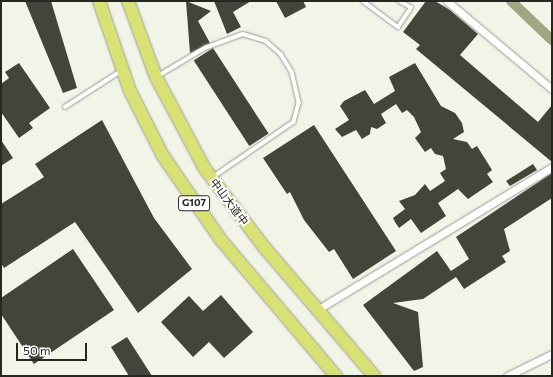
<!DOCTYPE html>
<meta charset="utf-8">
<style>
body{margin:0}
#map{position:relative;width:553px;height:377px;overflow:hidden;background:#f2f4e7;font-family:Commissioner,"Noto Sans SC",sans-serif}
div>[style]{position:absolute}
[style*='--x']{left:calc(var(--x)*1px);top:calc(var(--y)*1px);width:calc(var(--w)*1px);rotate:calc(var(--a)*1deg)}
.canal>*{height:10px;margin:-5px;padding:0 5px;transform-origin:5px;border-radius:5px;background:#a1a681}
.building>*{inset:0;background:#43443a;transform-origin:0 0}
.roads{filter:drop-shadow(0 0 1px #9b9c91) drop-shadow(0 0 1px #9b9c91)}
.service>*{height:3.5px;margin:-1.75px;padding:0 1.75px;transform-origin:1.75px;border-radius:1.75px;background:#fff}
.minor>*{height:7px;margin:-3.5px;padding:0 3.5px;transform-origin:3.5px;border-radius:3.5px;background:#fff}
.trunk>*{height:12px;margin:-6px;padding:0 6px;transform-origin:6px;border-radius:6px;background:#d8e274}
span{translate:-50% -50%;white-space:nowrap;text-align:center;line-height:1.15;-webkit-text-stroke:4px #fff;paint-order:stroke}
.shield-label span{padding:1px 3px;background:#fff;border:1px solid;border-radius:3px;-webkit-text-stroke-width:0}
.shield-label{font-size:10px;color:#262722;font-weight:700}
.street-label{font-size:11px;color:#262722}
.frame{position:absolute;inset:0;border:2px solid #262722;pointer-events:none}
.scale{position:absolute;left:16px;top:343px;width:71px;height:18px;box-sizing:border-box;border:2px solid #262722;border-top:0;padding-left:5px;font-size:12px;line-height:14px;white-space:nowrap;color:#262722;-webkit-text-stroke:3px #fff;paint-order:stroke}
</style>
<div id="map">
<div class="canal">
<i style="--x:511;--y:1;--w:57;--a:43.6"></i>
</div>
<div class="building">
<i style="clip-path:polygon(25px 1px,51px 1px,77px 88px,63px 93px)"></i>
<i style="clip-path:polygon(186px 1px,211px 11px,198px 21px,210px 43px,190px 53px)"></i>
<i style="clip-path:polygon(214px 1px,251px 1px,233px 12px,241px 27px,227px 34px)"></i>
<i style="clip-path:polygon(276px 1px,303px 1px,306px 7px,285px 18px)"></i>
<i style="clip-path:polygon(426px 1px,435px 1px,450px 10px,478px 34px,460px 55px,538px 122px,552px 105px,552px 162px,416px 49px,420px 45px,403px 32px)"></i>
<i style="left:213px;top:48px;width:102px;height:23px;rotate:57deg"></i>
<i style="clip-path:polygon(19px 63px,50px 108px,29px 123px,33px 128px,19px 138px,1px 112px,1px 84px,9px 78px,5px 72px)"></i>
<i style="clip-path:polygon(415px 63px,441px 106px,455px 113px,462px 123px,464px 132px,453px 139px,467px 142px,472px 149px,477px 146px,492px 170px,487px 174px,493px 182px,468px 199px,458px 189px,438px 203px,446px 216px,421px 233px,411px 219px,399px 228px,395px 222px,393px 218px,405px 209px,399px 201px,415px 195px,425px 184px,430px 191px,445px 181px,440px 173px,446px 169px,443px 156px,435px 154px,431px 148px,425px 152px,415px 138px,421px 132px,414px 117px,407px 110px,402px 113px,396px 104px,381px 114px,386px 123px,377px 129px,371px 127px,370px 134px,362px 139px,356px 130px,342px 137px,335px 129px,349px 120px,340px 106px,344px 101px,365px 90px,374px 104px,395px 91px,389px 77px)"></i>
<i style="clip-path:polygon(102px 120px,154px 218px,192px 269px,138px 313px,75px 222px,4px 268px,1px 263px,1px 204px,44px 177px,35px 164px)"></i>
<i style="clip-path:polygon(314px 125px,396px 251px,353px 279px,334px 249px,329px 252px,304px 220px,290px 192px,287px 194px,263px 158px)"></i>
<i style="clip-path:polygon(1px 140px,13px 158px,1px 166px)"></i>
<i style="clip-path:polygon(533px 164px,537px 170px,510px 186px,506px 181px)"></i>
<i style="clip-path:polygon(552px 173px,552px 198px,504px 229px,510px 251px,502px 256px,506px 262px,464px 289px,456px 277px,423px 299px,393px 303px,418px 312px,423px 367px,414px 371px,363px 305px,437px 251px,451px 271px,469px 259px,456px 237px)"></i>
<i style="clip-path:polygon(73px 249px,114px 310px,34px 364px,1px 314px,1px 298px)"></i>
<i style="clip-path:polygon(221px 295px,253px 332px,224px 358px,209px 342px,193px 357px,161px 322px,189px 296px,203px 311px)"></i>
<i style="clip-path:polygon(127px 337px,152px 376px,129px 376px,111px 347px)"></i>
</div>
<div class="roads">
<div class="service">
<i style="--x:363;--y:1;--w:44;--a:36.6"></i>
<i style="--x:398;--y:27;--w:23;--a:-56"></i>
<i style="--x:411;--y:8;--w:14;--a:-150"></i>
<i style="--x:158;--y:76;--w:55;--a:-30.8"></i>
<i style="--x:205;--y:48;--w:40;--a:-20.2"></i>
<i style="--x:243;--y:34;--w:24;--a:17"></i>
<i style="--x:266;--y:41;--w:20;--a:41"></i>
<i style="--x:281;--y:54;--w:21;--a:59"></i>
<i style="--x:292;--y:72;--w:32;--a:77"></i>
<i style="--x:299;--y:103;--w:20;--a:105"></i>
<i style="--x:294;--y:122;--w:97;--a:145.5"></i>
<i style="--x:65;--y:107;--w:67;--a:-32.7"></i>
</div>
<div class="minor">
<i style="--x:447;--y:1;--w:137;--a:40"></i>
<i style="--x:317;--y:310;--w:275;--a:-31.3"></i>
<i style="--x:507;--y:376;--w:50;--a:-26.1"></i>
</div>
<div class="trunk">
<i style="--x:99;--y:1;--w:95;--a:71"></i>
<i style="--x:130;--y:91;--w:73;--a:63.1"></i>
<i style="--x:163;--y:156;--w:102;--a:55.4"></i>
<i style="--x:221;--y:240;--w:178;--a:49.8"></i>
<i style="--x:128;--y:1;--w:81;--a:69.8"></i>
<i style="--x:156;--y:77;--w:104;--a:62"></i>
<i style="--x:205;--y:169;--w:98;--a:52.9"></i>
<i style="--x:264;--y:247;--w:170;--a:49.5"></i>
</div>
</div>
<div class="shield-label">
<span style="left:194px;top:203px">G107</span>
</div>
<div class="street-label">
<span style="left:229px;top:202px;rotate:53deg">中山大道中</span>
</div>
<div class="frame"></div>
<div class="scale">50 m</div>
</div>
